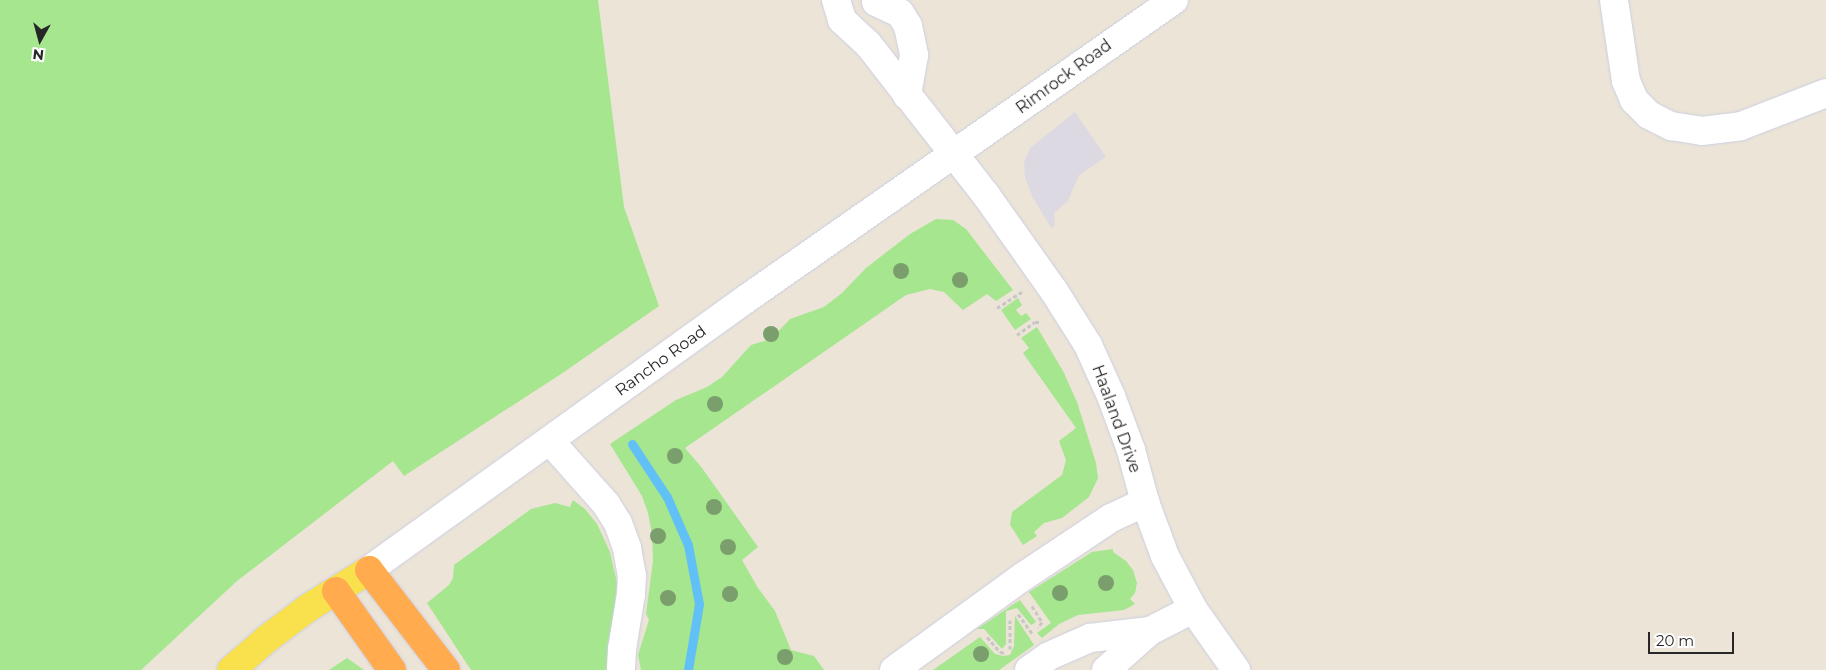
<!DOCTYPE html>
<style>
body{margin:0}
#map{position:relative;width:1826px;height:670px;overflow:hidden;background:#ebe4d7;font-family:Montserrat,sans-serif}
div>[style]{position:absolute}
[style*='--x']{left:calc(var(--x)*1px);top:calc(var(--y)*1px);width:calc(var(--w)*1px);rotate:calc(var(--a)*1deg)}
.industrial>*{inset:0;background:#dcd9e2}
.green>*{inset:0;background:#a5e68f}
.stream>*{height:9px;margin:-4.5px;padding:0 4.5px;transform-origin:4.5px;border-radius:4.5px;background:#61c1f6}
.path>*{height:3px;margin-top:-1.5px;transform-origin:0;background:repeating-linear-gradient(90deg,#c7c7c7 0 4px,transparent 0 6.5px)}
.roads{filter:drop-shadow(0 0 1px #cccee2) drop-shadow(0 0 1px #cccee2)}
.minor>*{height:28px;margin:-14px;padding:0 14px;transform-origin:14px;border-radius:14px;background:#fff}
.major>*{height:28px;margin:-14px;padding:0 14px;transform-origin:14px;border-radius:14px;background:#f9e14e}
.highway>*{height:28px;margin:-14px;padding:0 14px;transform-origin:14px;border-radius:14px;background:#ffab4e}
.trees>*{width:16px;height:16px;margin:-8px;border-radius:50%;background:#7a9f6c}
span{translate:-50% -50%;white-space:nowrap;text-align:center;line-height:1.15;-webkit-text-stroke:4.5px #fff;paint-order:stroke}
.street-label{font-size:16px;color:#272727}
.north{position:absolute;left:15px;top:15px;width:50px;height:50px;-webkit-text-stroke:4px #fff;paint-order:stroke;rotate:187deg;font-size:14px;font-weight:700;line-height:20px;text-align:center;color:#272727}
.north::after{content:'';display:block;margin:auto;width:18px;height:22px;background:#272727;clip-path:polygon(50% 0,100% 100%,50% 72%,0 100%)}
.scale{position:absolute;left:1648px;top:632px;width:86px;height:22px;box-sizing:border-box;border:2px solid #272727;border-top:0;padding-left:6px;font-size:15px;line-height:18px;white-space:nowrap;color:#272727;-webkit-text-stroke:4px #fff;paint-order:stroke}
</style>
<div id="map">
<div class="industrial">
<i style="clip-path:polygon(1075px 112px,1106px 157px,1079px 175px,1068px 201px,1054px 213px,1055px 225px,1051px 228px,1032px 196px,1025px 177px,1024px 163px,1030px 148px)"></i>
</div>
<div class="green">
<i style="clip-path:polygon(0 0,598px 0,624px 207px,659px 306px,564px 372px,404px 476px,393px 461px,237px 581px,141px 670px,0 670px)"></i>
<i style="clip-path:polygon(936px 219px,953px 220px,966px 229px,1013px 290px,996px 301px,987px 294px,963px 310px,944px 292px,930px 289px,906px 295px,685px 448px,702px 468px,758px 547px,742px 560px,758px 588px,775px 611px,791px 650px,814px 656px,824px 670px,641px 670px,638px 655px,649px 620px,646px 614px,653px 561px,652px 534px,648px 513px,642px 496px,610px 444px,676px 400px,707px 387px,722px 377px,751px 345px,771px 339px,790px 319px,824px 307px,842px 293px,866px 268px,910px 234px)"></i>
<i style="clip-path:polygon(1018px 298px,1022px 305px,1016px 310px,1021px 316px,1026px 313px,1031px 319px,1015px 330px,1001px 310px)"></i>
<i style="clip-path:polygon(1037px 327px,1063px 371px,1077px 402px,1096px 463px,1098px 478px,1089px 497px,1062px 518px,1044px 523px,1034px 532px,1037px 536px,1023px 545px,1010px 525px,1012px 512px,1062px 475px,1066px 460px,1059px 441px,1076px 428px,1023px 353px,1029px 348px,1021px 338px)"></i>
<i style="clip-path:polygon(573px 500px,585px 509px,597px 524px,610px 552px,617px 583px,609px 670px,471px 670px,427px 603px,449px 585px,453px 578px,454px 565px,531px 509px,555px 503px,570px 507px)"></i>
<i style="clip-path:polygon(1113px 549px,1113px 552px,1126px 561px,1133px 570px,1137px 583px,1135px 593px,1130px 599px,1135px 604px,1124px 610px,1078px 615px,1059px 624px,1042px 638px,1037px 633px,1051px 623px,1029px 592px,1092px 552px)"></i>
<i style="clip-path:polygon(1020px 600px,1036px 622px,1031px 625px,1017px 608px,1006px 611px,1006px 644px,1002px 649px,984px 629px,977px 629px)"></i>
<i style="clip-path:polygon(1015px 616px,1034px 645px,999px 670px,933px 670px,980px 637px,995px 654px,1003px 656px,1010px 655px,1014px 646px)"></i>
<i style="clip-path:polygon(347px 658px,364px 670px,329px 670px)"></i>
</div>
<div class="stream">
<i style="--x:632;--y:444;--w:64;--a:56.6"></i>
<i style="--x:667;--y:497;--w:52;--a:66.4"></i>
<i style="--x:688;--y:545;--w:60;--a:79.4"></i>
<i style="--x:699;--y:604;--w:67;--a:99.5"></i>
</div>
<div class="path">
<i style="--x:997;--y:308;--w:30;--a:-33"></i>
<i style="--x:1017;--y:335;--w:22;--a:-36"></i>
<i style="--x:1035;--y:322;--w:6;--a:0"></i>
<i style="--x:1032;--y:606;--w:19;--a:58"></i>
<i style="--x:1042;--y:622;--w:7;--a:124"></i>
<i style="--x:1018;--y:614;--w:24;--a:54"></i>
<i style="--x:987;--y:637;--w:20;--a:49"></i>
<i style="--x:1000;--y:652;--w:6;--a:9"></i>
<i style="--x:1010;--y:649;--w:29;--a:-90"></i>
</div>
<div class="roads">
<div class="minor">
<i style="--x:836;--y:0;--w:21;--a:73"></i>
<i style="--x:842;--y:20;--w:35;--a:43"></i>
<i style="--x:868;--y:44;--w:192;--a:52"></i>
<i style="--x:986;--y:195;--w:118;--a:54.7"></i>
<i style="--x:1054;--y:291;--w:64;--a:57.8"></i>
<i style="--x:1088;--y:345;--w:56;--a:65.7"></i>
<i style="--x:1111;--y:396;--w:58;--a:69.7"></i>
<i style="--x:1131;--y:450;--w:54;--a:74.9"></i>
<i style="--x:1145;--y:502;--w:58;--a:69.7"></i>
<i style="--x:1165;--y:556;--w:60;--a:62.2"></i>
<i style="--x:1193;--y:609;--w:75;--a:54.8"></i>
<i style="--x:1614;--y:0;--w:82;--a:81.6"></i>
<i style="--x:1626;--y:81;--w:21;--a:67"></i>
<i style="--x:1634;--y:100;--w:21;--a:45"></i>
<i style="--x:1649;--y:115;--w:25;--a:27"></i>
<i style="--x:1671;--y:126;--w:31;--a:9"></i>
<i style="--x:1702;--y:131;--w:39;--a:-7"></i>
<i style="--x:1741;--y:126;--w:91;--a:-21.2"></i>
<i style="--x:876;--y:2;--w:26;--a:25"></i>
<i style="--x:900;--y:13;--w:15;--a:58"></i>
<i style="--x:908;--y:26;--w:30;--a:78"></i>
<i style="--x:914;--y:55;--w:41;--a:99.9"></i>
<i style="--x:550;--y:441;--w:84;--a:48.4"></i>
<i style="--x:606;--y:504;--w:22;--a:58"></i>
<i style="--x:618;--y:523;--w:27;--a:70"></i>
<i style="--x:627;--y:548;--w:27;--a:80"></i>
<i style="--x:632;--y:575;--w:19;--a:93"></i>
<i style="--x:631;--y:594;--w:56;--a:99.3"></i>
<i style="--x:622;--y:649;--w:21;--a:93"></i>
<i style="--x:369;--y:570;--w:464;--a:-35.7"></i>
<i style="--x:746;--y:299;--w:522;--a:-34.94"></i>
<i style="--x:894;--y:670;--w:160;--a:-35.9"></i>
<i style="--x:1024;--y:576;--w:105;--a:-33.7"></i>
<i style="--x:1111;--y:518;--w:38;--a:-25"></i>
<i style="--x:1029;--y:670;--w:24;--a:-35"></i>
<i style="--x:1049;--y:656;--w:45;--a:-23.7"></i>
<i style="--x:1090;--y:638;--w:60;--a:-6.7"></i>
<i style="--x:1106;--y:670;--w:59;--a:-41.6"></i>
<i style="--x:1150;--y:631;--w:48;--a:-27.1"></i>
</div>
<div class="major">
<i style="--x:231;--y:670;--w:49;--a:-40.9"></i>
<i style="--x:268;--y:638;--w:50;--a:-36.9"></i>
<i style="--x:308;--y:608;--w:72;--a:-31.9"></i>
</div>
<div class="highway">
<i style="--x:369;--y:570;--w:126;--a:52.4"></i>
<i style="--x:336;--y:591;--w:97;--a:54.7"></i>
</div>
</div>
<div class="trees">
<i style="left:901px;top:271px"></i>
<i style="left:960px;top:280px"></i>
<i style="left:771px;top:334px"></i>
<i style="left:715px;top:404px"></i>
<i style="left:675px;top:456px"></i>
<i style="left:714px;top:507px"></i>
<i style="left:658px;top:536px"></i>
<i style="left:728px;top:547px"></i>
<i style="left:1106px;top:583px"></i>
<i style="left:1060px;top:593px"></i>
<i style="left:730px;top:594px"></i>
<i style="left:668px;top:598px"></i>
<i style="left:981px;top:654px"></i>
<i style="left:785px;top:657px"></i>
</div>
<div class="street-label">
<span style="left:1064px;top:77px;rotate:-36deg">Rimrock Road</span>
<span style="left:661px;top:361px;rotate:-36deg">Rancho Road</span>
<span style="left:1116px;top:419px;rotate:70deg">Haaland Drive</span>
</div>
<div class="north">N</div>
<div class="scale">20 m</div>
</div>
